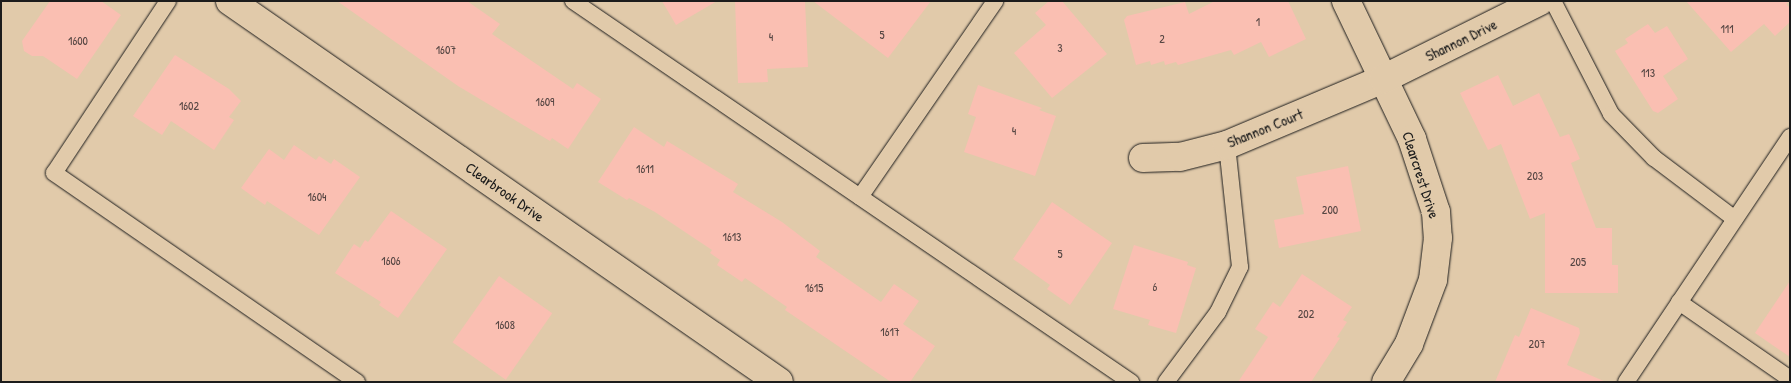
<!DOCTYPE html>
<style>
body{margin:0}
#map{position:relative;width:1791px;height:383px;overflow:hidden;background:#e1caaa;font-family:"Patrick Hand",sans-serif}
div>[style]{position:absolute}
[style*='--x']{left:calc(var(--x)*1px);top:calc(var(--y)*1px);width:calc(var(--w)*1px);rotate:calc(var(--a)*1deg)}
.building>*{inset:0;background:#fabfb2;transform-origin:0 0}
.roads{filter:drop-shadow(0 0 1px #1c1c1c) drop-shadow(0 0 1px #1c1c1c)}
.lane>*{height:16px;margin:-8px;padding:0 8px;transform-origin:8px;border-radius:8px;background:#e1caaa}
.street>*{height:28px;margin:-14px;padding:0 14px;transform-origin:14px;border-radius:14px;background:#e1caaa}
span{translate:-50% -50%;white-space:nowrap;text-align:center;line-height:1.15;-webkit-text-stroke:5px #e1caaa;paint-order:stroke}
.number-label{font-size:12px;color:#544542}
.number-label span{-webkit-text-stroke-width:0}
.street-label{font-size:15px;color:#1c1c1c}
.frame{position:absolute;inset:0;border:2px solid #1c1c1c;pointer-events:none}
</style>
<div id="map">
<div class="building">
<i style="clip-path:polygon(50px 1px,101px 1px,121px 15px,77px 79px,43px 56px,32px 56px,24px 51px,22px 41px)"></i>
<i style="clip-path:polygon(337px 1px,467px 1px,500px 24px,492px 34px,573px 89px,577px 83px,601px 99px,568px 149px,552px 138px,550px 141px,458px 86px)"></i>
<i style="clip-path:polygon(662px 1px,717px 1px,676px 25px)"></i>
<i style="clip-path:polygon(735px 1px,805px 1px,808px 67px,767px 69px,768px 82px,738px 83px)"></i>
<i style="clip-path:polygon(813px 1px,931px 1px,888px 58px)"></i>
<i style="clip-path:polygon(1049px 1px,1062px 1px,1107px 54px,1052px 98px,1014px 53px,1046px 25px,1035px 13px)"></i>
<i style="clip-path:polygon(1215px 1px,1288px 1px,1306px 39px,1269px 57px,1261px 42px,1234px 55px,1231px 50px,1178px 65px,1176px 62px,1165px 65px,1164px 61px,1151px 65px,1150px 61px,1136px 65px,1124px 20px,1127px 16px,1185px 2px,1189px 14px)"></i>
<i style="clip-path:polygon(1686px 1px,1790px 1px,1786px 4px,1790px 8px,1790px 22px,1775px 36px,1764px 24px,1731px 52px)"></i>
<i style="clip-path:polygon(1648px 24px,1655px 33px,1667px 26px,1688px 59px,1663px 76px,1678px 99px,1658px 113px,1653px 111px,1615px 51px,1628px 43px,1625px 39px)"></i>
<i style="clip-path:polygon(175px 55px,229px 89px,241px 101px,229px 117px,234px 120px,214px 150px,171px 121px,162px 135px,133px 116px)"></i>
<i style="clip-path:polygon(1498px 75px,1513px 106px,1539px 93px,1560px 137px,1569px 134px,1580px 159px,1571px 163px,1596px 228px,1612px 228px,1612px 265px,1618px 265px,1618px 293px,1545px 293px,1545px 213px,1530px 219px,1501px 144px,1488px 150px,1460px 93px)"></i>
<i style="clip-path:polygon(978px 85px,1042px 108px,1039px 110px,1056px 116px,1035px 176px,964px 152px,976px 117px,968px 114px)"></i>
<i style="clip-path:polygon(634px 127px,664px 147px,667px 141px,738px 184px,733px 192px,782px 222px,820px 251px,816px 257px,881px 302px,894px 284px,919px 301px,903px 324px,935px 346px,910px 382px,891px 382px,785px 310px,787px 307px,745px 278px,742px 282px,717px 265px,720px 260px,710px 253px,712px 250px,655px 212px,629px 198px,627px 200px,598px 182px)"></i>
<i style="clip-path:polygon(294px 145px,316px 160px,319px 156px,331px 164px,334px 159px,360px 177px,319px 235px,267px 201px,265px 205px,241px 188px,269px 149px,284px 160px)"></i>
<i style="clip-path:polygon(1348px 166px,1361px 231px,1279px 248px,1274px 220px,1304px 214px,1296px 177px)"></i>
<i style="clip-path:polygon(1052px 202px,1112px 243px,1070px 305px,1047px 289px,1050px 285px,1013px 259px)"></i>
<i style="clip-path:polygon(391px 211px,447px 249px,398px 318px,379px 305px,381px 302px,335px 273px,354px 244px,360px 248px,365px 240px,368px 242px)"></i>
<i style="clip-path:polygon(1134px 245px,1188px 262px,1187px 265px,1196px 268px,1176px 333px,1148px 325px,1150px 320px,1113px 309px)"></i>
<i style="clip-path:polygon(1302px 274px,1352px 307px,1343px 320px,1347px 322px,1337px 337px,1340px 338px,1311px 382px,1238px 382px,1268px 337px,1255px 329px,1273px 302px,1280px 307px)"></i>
<i style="left:499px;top:276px;width:65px;height:81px;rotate:35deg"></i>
<i style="clip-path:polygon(1790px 281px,1790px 357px,1755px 333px)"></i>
<i style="clip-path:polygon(1531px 308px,1579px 328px,1580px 333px,1567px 365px,1606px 382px,1495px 382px,1515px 335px,1519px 337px)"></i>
</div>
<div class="roads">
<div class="lane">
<i style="--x:168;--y:1;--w:206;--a:123.5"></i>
<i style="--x:54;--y:173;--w:368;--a:34.6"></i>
<i style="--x:573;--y:1;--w:676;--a:34.33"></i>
<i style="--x:1553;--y:1;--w:127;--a:62.8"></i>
<i style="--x:1611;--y:114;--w:62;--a:45.7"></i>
<i style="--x:1654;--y:158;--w:101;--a:37"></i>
<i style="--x:860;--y:197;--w:238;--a:-55.4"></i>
<i style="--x:1679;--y:302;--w:135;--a:34.7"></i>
<i style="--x:1166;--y:382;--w:87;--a:-53.4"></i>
<i style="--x:1218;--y:312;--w:50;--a:-63.9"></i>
<i style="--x:1240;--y:267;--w:123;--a:-96.1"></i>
<i style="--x:1626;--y:382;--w:295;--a:-56.2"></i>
</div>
<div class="street">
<i style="--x:230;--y:1;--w:668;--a:34.76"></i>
<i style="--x:1346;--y:1;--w:153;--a:64.4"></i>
<i style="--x:1412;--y:139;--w:77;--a:71.8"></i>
<i style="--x:1436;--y:212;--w:26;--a:86"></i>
<i style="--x:1438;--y:238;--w:42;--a:96.8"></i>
<i style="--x:1433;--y:280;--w:68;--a:110.6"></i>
<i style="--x:1409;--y:344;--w:44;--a:121.2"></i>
<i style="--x:1143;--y:158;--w:37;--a:-2"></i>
<i style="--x:1180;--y:157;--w:49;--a:-14.3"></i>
<i style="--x:1227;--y:145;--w:169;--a:-22.9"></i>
<i style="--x:1383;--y:79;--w:175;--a:-26.4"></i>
</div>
</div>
<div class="number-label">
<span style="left:1258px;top:22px">1</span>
<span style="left:1727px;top:29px">111</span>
<span style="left:882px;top:35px">5</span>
<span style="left:771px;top:37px">4</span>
<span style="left:1162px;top:39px">2</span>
<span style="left:78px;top:41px">1600</span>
<span style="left:1060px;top:48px">3</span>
<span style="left:446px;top:50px">1607</span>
<span style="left:1648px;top:73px">113</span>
<span style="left:545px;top:102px">1609</span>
<span style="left:189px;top:106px">1602</span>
<span style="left:1014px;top:131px">4</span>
<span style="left:645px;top:169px">1611</span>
<span style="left:1535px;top:176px">203</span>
<span style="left:317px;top:197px">1604</span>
<span style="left:1330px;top:210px">200</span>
<span style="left:732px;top:237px">1613</span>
<span style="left:1060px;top:254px">5</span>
<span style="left:391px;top:261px">1606</span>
<span style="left:1578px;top:262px">205</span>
<span style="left:1155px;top:287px">6</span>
<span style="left:814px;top:288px">1615</span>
<span style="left:1306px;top:314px">202</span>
<span style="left:505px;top:325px">1608</span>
<span style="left:890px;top:332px">1617</span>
<span style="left:1537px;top:344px">207</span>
</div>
<div class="street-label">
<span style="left:1461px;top:40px;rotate:-26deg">Shannon Drive</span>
<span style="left:1265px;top:128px;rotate:-22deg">Shannon Court</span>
<span style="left:1421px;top:175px;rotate:72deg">Clearcrest Drive</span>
<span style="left:505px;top:192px;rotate:35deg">Clearbrook Drive</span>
</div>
<div class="frame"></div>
</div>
